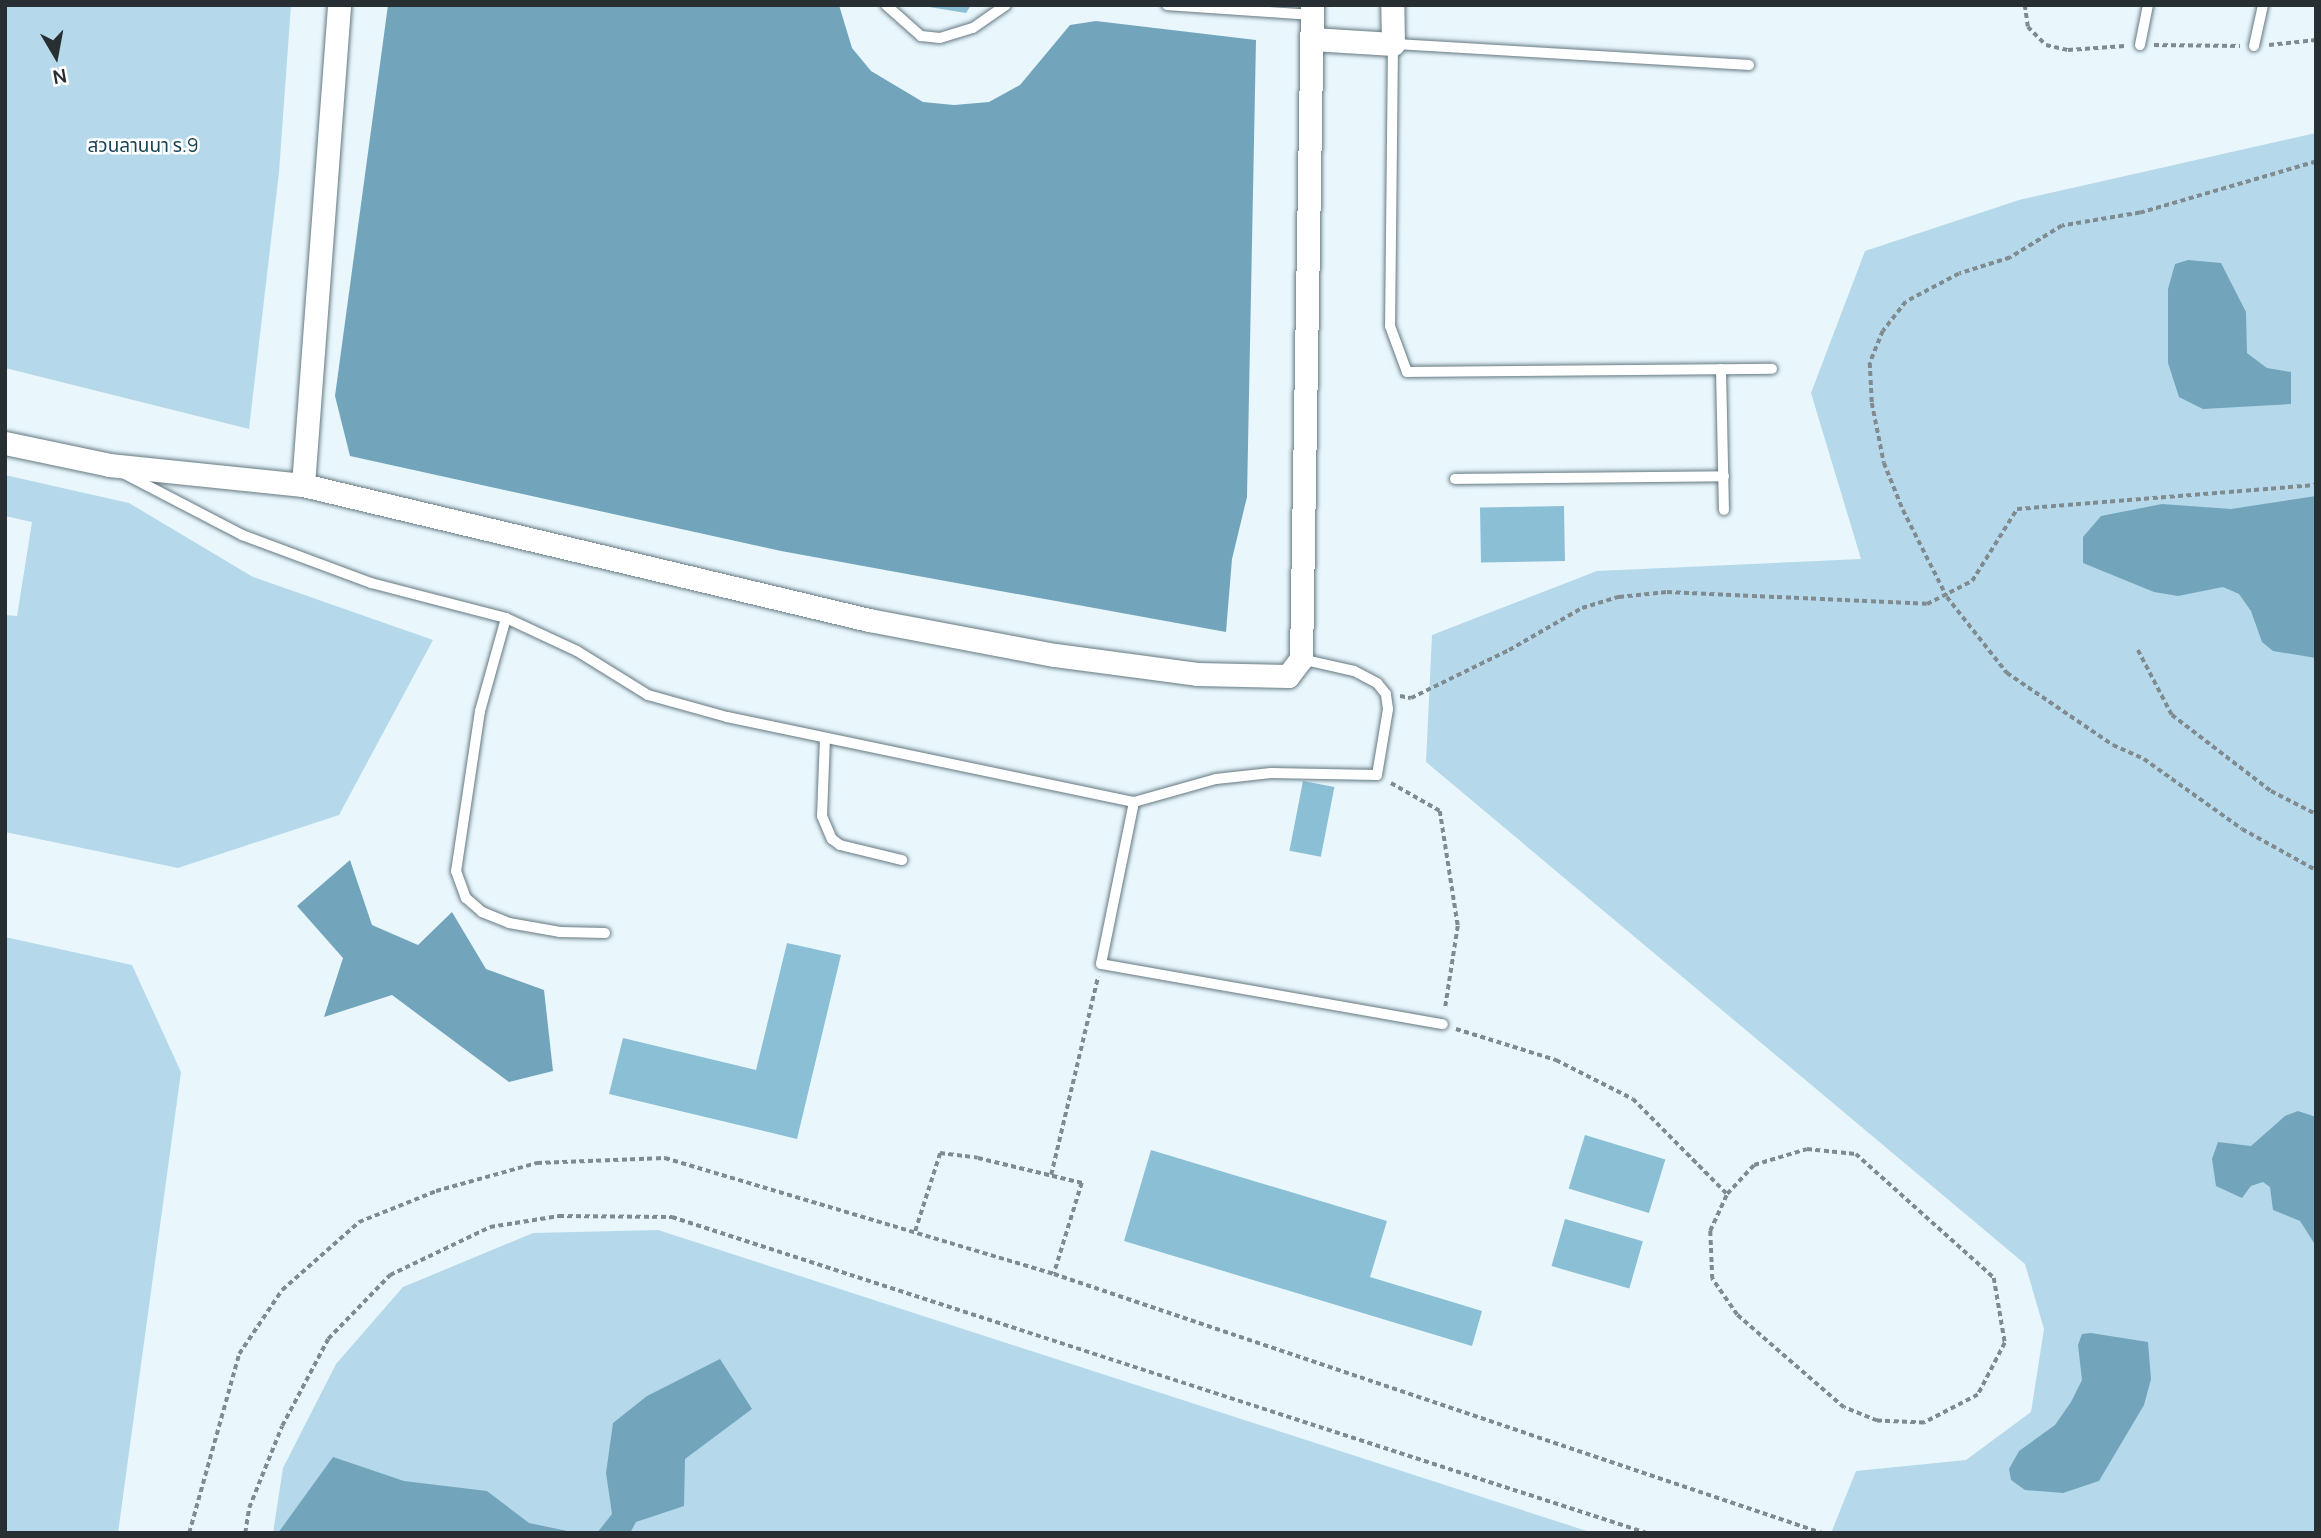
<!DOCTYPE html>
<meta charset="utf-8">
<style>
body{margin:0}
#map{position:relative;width:2321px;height:1538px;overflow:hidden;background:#e9f7fd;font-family:Manrope,"Noto Sans Thai",sans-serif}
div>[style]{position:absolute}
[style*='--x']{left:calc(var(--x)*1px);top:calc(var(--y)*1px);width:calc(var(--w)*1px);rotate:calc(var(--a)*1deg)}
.green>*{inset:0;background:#b5d9ea}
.water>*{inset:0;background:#72a5bc}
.building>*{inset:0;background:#8bbfd6;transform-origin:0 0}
.path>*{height:3.5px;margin-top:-1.75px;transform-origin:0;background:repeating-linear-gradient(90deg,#808b90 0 5px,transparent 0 8.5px)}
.roads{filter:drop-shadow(0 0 2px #647881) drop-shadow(0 0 2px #647881)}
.service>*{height:10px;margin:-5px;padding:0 5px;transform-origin:5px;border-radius:5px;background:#fff}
.minor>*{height:23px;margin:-11.5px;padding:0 11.5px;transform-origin:11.5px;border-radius:11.5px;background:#fff}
span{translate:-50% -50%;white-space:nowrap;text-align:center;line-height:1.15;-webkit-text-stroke:5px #fff;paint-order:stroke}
.park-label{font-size:19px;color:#174355}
.frame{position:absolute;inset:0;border:7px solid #272f33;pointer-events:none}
.north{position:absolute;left:21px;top:21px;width:70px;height:70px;-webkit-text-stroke:5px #fff;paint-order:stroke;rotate:170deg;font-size:19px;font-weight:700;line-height:28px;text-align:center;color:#272f33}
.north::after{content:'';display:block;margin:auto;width:24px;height:32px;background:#272f33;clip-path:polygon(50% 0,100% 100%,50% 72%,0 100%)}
</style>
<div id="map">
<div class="green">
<i style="clip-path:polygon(5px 5px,291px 5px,279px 172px,249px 429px,5px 368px)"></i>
<i style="clip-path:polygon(2316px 133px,2316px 1533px,1831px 1533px,1856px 1471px,1966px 1460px,2031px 1412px,2044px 1329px,2025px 1264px,1426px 762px,1432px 635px,1597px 571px,1861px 559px,1811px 393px,1865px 251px,2019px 200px)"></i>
<i style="clip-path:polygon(5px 475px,129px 503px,253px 577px,433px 640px,339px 815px,178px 868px,5px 832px,5px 615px,17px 616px,32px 522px,5px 516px)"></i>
<i style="clip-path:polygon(5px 937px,132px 965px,181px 1072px,118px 1533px,5px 1533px)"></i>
<i style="clip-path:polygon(658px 1230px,1593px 1533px,273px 1533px,283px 1468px,336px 1364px,403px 1287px,533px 1233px)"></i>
</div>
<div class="water">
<i style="clip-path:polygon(388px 5px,839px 5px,852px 48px,871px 71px,923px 102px,954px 105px,989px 102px,1020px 85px,1070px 25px,1096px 21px,1256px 40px,1247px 497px,1232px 559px,1226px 632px,781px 551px,350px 456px,335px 396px)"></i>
<i style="clip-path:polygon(2188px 260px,2221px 263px,2246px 312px,2247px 353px,2267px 368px,2291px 372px,2291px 404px,2203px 409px,2179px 397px,2168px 363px,2168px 289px,2175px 264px)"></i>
<i style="clip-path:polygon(2316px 496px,2316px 658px,2273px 651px,2262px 642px,2251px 611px,2239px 594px,2223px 587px,2178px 596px,2154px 592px,2083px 563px,2083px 537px,2101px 516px,2162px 504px,2231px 509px)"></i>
<i style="clip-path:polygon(350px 860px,372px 925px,418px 945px,452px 912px,486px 969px,544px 990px,553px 1071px,509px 1082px,392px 995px,324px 1017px,343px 958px,297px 906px)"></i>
<i style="clip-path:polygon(2298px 1111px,2316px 1117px,2316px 1246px,2300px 1221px,2273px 1210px,2270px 1187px,2263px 1182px,2251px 1186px,2242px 1198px,2216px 1186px,2212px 1159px,2218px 1142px,2251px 1146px,2285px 1116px)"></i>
<i style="clip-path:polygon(2091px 1333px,2148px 1342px,2151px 1379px,2144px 1405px,2099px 1481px,2063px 1493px,2025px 1490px,2011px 1480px,2009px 1469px,2019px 1451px,2055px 1425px,2071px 1402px,2082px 1380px,2078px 1345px,2082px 1334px)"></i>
<i style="clip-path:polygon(720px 1359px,752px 1409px,685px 1459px,684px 1506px,636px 1522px,630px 1533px,597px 1533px,612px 1514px,606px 1473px,613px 1423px,647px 1396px)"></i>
<i style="clip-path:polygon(333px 1457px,404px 1481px,487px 1491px,529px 1523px,577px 1533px,278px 1533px)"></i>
</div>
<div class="building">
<i style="clip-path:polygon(917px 5px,971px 5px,966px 13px)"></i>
<i style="left:1564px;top:506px;width:55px;height:84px;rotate:89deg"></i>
<i style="left:1303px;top:781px;width:32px;height:71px;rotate:11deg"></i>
<i style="clip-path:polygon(787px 943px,841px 955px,797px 1139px,609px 1094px,623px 1038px,756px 1070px)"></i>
<i style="left:1585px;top:1135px;width:84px;height:56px;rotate:17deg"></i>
<i style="clip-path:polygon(1151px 1150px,1387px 1221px,1370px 1277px,1482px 1311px,1472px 1346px,1124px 1241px)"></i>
<i style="left:1565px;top:1219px;width:81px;height:49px;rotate:16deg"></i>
</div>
<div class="path">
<i style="--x:2025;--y:5;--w:22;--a:82"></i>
<i style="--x:2028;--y:27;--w:25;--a:45"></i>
<i style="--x:2046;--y:45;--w:23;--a:13"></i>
<i style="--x:2068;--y:50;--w:57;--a:-4"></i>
<i style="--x:2154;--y:45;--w:86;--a:0.7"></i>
<i style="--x:2269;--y:45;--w:47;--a:-6.1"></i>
<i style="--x:2316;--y:162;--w:183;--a:163.8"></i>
<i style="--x:2140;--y:213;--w:79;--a:170.5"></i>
<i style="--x:2062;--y:226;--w:61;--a:148.4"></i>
<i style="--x:2010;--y:258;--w:53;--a:162.6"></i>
<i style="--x:1959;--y:274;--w:60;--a:152.2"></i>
<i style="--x:1906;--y:302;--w:37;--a:128"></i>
<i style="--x:1883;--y:331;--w:35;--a:112"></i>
<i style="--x:1870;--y:363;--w:40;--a:87.1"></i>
<i style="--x:1872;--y:403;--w:61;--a:78.7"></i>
<i style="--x:1884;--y:463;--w:51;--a:68"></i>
<i style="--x:1903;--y:510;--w:97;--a:63.2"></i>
<i style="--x:1947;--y:597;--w:97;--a:51.7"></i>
<i style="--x:2007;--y:673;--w:128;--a:34.2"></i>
<i style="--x:2113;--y:745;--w:34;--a:24"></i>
<i style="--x:2144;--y:759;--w:120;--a:35.5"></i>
<i style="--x:2242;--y:829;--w:85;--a:29"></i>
<i style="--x:2138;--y:650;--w:73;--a:62.4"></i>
<i style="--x:2172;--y:715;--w:125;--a:37.5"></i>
<i style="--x:2271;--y:791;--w:51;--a:27.1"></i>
<i style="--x:1400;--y:696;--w:11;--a:10"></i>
<i style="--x:1411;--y:698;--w:109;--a:-26.1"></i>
<i style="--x:1509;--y:650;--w:84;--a:-29.9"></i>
<i style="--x:1582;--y:608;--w:39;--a:-17"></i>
<i style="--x:1619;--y:597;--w:48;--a:-5.9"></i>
<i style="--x:1667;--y:592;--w:260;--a:2.6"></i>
<i style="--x:1927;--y:604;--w:51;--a:-27.1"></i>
<i style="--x:1972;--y:581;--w:85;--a:-58"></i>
<i style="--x:2017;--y:509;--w:300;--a:-4.6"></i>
<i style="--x:1391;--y:783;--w:56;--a:29.7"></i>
<i style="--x:1440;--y:811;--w:116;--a:81.1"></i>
<i style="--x:1458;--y:926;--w:85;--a:98.8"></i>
<i style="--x:1456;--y:1029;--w:105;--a:17.2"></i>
<i style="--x:1556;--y:1060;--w:86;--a:26.9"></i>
<i style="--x:1633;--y:1099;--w:134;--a:45.3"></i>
<i style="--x:1807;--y:1149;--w:49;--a:5.8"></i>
<i style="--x:1856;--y:1154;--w:186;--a:41.9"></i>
<i style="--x:1994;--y:1278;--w:66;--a:80.4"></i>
<i style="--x:2005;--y:1343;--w:59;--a:117.4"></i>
<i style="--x:1978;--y:1395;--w:61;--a:152.6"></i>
<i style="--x:1924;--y:1423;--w:47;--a:-177.6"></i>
<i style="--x:1877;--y:1421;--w:35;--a:-158"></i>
<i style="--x:1844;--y:1408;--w:142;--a:-139"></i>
<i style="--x:1737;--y:1315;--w:44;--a:-124.8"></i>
<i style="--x:1712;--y:1279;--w:48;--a:-92.4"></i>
<i style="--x:1710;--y:1231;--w:41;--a:-65.3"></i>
<i style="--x:1727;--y:1194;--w:40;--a:-47"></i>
<i style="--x:1754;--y:1165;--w:55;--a:-16.8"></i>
<i style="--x:1051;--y:1175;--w:204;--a:-76.7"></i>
<i style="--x:915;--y:1231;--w:82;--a:-72.2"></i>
<i style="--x:940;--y:1153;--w:38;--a:7"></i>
<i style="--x:978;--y:1158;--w:107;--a:13.5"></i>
<i style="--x:1082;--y:1183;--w:95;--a:107.1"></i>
<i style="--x:189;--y:1533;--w:186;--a:-74.4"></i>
<i style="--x:239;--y:1354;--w:77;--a:-56.1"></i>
<i style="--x:282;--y:1290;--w:103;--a:-41.4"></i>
<i style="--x:359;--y:1222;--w:83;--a:-21.9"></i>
<i style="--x:436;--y:1191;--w:105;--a:-15.5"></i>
<i style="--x:537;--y:1163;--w:128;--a:-2.2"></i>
<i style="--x:665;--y:1158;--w:406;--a:16.6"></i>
<i style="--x:1054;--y:1274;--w:810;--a:18.64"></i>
<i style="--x:245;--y:1533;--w:25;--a:-81"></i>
<i style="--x:249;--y:1508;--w:88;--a:-68.1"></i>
<i style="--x:282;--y:1426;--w:98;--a:-62.1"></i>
<i style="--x:328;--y:1339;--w:89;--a:-45.9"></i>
<i style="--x:390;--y:1275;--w:111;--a:-25.6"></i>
<i style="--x:490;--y:1227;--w:70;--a:-9.1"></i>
<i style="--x:559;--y:1216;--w:113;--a:0.5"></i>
<i style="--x:672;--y:1217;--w:1025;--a:17.96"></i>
</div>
<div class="roads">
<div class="service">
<i style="--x:886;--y:5;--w:47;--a:41.5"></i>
<i style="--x:921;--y:36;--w:19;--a:6"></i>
<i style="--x:940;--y:38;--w:34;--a:-17"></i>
<i style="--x:973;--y:28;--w:40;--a:-34.9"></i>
<i style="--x:1167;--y:5;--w:145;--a:3.9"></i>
<i style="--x:2140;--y:45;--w:41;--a:-78.7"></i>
<i style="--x:2254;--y:46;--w:42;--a:-77.6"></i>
<i style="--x:1749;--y:65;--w:357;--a:-176.6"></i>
<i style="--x:1393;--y:44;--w:282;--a:90.6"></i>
<i style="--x:1390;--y:326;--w:49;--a:69.7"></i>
<i style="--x:1407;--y:372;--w:365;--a:-0.5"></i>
<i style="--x:1721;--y:369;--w:141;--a:88.8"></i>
<i style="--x:125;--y:474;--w:132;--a:27.5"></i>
<i style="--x:242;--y:535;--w:138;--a:20.4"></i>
<i style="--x:371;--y:583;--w:139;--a:14.5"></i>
<i style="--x:506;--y:618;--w:78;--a:24.9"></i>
<i style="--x:577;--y:651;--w:84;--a:31.8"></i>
<i style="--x:648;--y:695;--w:82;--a:15.6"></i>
<i style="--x:727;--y:717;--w:416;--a:11.8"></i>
<i style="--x:1134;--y:802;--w:85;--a:-15.7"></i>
<i style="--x:1216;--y:779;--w:55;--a:-6.2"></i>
<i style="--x:1271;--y:773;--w:106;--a:1.1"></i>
<i style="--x:1377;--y:775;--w:67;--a:-80.5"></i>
<i style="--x:1388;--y:709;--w:15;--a:-98"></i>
<i style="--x:1386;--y:694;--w:14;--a:-129"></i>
<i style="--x:1377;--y:683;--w:26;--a:-152"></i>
<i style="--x:1354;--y:671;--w:54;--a:-167.2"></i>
<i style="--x:1455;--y:479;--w:269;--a:-0.6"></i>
<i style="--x:506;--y:618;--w:97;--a:105.6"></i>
<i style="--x:480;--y:711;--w:162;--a:98.5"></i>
<i style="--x:456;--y:871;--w:29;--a:70"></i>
<i style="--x:466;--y:898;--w:21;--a:41"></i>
<i style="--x:482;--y:912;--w:29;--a:22"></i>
<i style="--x:509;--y:923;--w:52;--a:10"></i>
<i style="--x:560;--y:932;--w:45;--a:1.3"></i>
<i style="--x:825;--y:738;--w:78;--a:92.2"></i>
<i style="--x:822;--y:816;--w:25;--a:67"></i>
<i style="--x:832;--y:839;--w:10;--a:37"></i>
<i style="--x:840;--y:845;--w:64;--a:13.6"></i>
<i style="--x:1134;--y:802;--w:165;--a:101.5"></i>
<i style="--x:1101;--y:964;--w:347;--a:10"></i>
</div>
<div class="minor">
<i style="--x:1312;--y:39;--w:81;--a:3.5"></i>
<i style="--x:1393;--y:44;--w:39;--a:-91"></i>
<i style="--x:5;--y:443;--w:106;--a:11.9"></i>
<i style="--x:109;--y:465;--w:195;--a:5.9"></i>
<i style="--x:303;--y:485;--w:582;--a:13.42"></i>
<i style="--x:869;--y:620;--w:189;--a:10.7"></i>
<i style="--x:1055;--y:655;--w:143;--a:7.6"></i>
<i style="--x:1197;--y:674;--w:91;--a:1.3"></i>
<i style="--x:1288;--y:676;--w:21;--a:-53"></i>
<i style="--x:1301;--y:659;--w:654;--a:-89.04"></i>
<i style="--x:303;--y:485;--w:481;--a:-85.7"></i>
</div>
</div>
<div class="park-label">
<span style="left:143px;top:146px">สวนลานนา ร.9</span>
</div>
<div class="frame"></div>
<div class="north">N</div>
</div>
